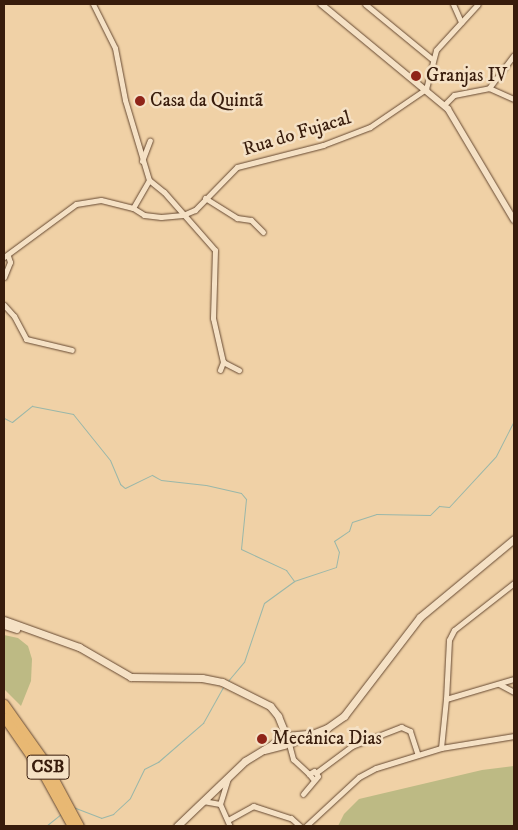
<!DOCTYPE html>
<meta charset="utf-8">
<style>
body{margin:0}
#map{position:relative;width:518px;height:830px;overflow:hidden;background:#f0d1a6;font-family:"IM FELL DW Pica",serif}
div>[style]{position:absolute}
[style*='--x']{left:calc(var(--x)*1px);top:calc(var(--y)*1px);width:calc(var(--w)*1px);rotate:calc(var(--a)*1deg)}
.green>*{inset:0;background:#bdba84}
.stream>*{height:1px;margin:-0.5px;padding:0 0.5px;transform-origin:0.5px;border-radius:0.5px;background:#9ab7a9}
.roads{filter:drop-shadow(0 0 1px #664932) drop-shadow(0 0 1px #664932)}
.minor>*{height:5px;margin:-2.5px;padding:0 2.5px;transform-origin:2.5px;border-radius:2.5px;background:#f5e1c5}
.tertiary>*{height:6px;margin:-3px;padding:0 3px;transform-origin:3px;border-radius:3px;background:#f5e1c5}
.secondary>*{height:7px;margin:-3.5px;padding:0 3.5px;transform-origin:3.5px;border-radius:3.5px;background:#f5e1c5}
.motorway>*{height:9px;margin:-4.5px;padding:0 4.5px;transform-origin:4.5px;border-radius:4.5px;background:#e8b873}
.dots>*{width:14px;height:14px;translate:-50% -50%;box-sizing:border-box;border:2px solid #f5e1c5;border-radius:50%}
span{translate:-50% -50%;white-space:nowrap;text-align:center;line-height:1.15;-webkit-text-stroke:5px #f5e1c5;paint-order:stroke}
.shield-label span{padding:1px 4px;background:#f5e1c5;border:1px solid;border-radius:4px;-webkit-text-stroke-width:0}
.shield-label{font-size:18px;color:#381c0c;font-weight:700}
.poi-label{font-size:19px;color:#381c0c}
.left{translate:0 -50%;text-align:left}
.street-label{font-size:19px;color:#381c0c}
.frame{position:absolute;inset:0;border:5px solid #381c0c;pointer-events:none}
</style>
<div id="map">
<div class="green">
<i style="clip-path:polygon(4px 635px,18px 638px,28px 646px,32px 659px,31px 681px,21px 706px,4px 689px)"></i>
<i style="clip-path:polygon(514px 766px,514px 826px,338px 826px,344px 814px,359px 799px,482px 770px)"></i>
</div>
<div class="stream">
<i style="--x:4;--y:418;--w:9;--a:27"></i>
<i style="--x:12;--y:422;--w:26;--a:-39"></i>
<i style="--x:32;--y:406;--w:42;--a:11"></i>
<i style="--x:73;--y:414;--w:59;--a:51.2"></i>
<i style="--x:110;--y:460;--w:26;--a:67"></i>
<i style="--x:120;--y:484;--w:6;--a:39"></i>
<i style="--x:125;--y:488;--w:30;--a:-26"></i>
<i style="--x:152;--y:475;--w:10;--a:29"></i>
<i style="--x:161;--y:480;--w:45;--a:6.3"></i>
<i style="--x:206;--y:485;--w:36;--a:13"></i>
<i style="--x:241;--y:493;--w:8;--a:50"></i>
<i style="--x:246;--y:499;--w:50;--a:95.7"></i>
<i style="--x:241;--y:549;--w:50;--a:25"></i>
<i style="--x:286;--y:570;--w:14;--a:54"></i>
<i style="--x:227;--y:682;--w:26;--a:-50"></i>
<i style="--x:244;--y:662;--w:62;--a:-71.3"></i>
<i style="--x:264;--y:603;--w:37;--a:-36"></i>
<i style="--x:294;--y:581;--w:44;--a:-18.4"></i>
<i style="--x:336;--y:567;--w:15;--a:-79"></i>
<i style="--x:339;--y:552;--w:12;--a:-114"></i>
<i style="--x:334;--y:541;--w:18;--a:-34"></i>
<i style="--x:349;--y:531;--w:9;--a:-72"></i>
<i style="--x:352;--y:522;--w:25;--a:-18"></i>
<i style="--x:376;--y:514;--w:54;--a:1.1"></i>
<i style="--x:430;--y:515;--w:13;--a:-45"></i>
<i style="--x:439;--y:506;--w:10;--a:6"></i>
<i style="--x:449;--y:507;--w:69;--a:-47.3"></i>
<i style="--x:496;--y:456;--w:39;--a:-63"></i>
<i style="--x:73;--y:807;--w:30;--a:21"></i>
<i style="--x:101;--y:818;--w:13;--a:-18"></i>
<i style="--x:113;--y:814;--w:23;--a:-43"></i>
<i style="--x:130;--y:798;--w:32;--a:-64"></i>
<i style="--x:144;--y:769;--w:16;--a:-27"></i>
<i style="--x:158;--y:762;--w:60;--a:-40.9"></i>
<i style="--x:203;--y:723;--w:41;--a:-60.9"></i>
<i style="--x:46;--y:826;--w:19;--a:-39"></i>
</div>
<div class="roads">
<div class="minor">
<i style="--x:93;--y:4;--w:49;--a:63.4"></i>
<i style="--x:115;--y:48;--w:53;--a:79.1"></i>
<i style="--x:125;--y:100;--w:84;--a:73.3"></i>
<i style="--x:149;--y:180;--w:19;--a:39"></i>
<i style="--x:164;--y:192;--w:77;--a:48.7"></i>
<i style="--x:215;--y:250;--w:68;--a:91.7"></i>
<i style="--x:213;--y:318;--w:45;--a:77.2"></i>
<i style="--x:223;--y:362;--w:18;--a:27"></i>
<i style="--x:365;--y:4;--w:87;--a:39.4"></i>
<i style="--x:453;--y:4;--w:20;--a:66"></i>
<i style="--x:489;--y:88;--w:27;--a:24"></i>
<i style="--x:444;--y:105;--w:14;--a:-45"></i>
<i style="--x:454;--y:95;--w:36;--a:-11"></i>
<i style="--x:489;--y:88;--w:41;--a:-52.9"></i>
<i style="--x:142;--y:161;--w:22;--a:-69"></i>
<i style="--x:205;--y:198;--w:38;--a:32"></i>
<i style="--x:237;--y:218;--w:14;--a:8"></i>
<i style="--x:251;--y:220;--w:17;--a:45"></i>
<i style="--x:133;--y:208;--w:32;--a:-60"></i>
<i style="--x:4;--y:257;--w:89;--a:-36.4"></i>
<i style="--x:76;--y:204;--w:25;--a:-9"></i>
<i style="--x:101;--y:200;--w:33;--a:14"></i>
<i style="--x:133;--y:208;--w:13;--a:32"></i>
<i style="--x:144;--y:215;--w:17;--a:7"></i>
<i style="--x:161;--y:217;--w:22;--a:-5"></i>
<i style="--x:183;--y:215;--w:13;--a:-23"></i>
<i style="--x:195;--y:210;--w:60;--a:-45.7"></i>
<i style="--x:237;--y:167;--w:89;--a:-14.3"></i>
<i style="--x:323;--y:145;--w:50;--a:-21"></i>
<i style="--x:370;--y:127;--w:68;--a:-34.2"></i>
<i style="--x:426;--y:89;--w:40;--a:-75.6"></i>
<i style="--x:436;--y:50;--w:62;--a:-47.6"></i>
<i style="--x:4;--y:277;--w:16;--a:-68"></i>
<i style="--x:10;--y:262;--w:6;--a:-108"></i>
<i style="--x:4;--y:305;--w:15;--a:48"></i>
<i style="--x:14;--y:316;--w:26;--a:62"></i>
<i style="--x:26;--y:339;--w:47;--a:13.4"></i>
<i style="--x:220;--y:370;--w:9;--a:-69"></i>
<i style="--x:514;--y:583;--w:76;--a:141.9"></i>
<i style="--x:454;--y:630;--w:11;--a:117"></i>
<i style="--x:449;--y:640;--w:59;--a:92.9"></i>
<i style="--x:446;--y:699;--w:71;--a:-16.4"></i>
<i style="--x:499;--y:684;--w:17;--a:28"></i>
<i style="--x:289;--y:744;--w:16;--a:75"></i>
<i style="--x:293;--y:759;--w:22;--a:43"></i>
<i style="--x:441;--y:748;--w:49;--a:-84.2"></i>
<i style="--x:317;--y:772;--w:44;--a:-36.6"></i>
<i style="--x:352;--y:746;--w:53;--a:-21.2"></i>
<i style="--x:401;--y:727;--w:10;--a:24"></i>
<i style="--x:410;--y:731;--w:25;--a:72"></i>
<i style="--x:228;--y:778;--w:27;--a:107"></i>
<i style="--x:220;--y:804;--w:24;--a:66"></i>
<i style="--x:303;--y:794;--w:23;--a:-50"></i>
<i style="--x:318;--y:776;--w:6;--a:-129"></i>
<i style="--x:314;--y:771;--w:6;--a:149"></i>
<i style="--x:309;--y:774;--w:6;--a:51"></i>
<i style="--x:203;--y:801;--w:17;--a:10"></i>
<i style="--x:228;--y:820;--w:29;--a:-29"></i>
<i style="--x:253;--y:806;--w:40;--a:18"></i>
<i style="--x:291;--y:818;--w:12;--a:42"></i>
<i style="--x:306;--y:826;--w:72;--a:-42.8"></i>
<i style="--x:359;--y:777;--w:19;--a:-28"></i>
<i style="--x:376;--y:768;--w:68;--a:-17.1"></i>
<i style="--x:441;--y:748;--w:74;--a:-9.3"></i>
</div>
<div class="tertiary">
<i style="--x:321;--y:4;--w:165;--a:39.6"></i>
<i style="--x:448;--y:109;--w:129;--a:59.3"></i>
</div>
<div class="secondary">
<i style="--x:4;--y:620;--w:80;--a:19.8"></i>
<i style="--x:79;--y:647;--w:60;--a:30"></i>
<i style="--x:131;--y:677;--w:71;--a:0.8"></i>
<i style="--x:202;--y:678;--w:20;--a:11"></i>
<i style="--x:222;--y:682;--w:54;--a:26.6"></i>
<i style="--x:270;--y:706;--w:13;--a:51"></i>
<i style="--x:278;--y:716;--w:22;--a:68"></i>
<i style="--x:4;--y:625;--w:13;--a:18"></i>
<i style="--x:287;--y:736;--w:20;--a:-6"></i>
<i style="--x:290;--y:743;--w:40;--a:-22"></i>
<i style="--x:327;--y:728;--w:21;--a:-35"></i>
<i style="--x:344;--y:716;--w:125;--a:-52.5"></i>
<i style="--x:420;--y:617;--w:122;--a:-39.7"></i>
<i style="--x:264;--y:750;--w:21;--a:-14"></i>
<i style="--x:177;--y:826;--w:94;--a:-43.7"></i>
<i style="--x:245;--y:761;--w:42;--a:-31.4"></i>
</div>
<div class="motorway">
<i style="--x:4;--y:704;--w:67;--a:54.7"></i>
<i style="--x:43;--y:759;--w:76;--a:61.8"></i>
<i style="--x:4;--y:717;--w:70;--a:55.4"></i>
<i style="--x:44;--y:775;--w:58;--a:61.2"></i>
</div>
</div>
<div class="dots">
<i style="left:416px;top:76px;background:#8f2418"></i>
<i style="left:140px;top:101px;background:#8f2418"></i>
<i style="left:262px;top:739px;background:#8f2418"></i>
</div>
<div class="shield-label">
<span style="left:48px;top:767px">CSB</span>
</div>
<div class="poi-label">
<span class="left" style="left:426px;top:76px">Granjas IV</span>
<span class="left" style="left:150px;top:101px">Casa da Quintã</span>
<span class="left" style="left:272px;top:739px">Mecânica Dias</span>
</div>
<div class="street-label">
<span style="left:297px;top:134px;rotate:-17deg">Rua do Fujacal</span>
</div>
<div class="frame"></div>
</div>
